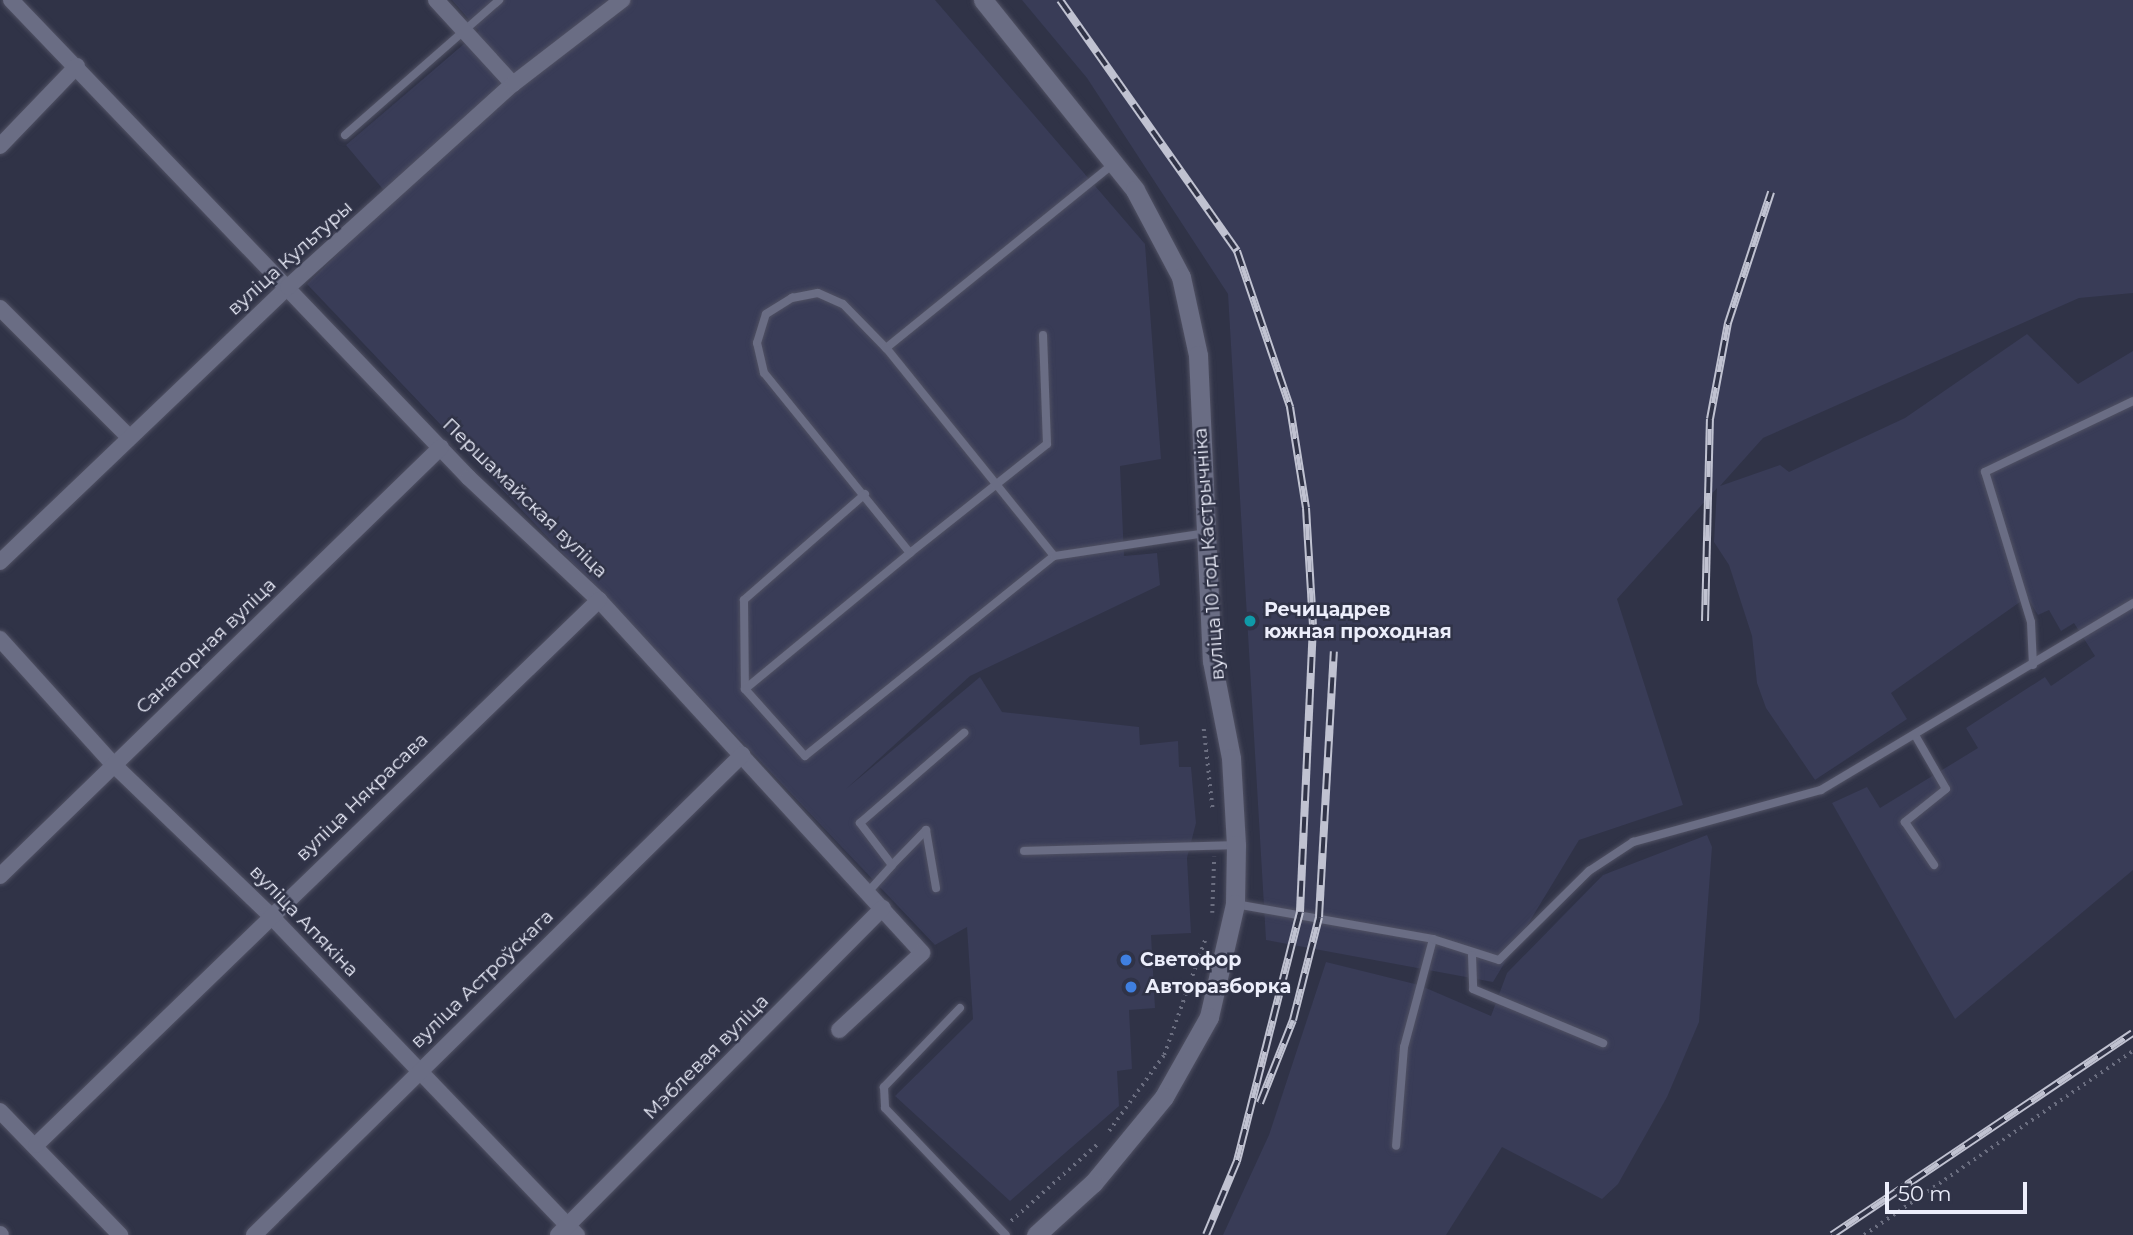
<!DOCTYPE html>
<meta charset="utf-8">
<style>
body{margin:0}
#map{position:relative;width:2133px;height:1235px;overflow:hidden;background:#303347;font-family:Montserrat,sans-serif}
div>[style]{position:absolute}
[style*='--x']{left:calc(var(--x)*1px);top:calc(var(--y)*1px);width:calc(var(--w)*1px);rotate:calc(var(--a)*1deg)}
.built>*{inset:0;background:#393c57}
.path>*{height:3.5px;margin-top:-1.75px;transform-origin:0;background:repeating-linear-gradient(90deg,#6b6e80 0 2px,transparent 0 7px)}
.roads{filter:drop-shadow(0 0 2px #505163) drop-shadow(0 0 2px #505163)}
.service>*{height:8px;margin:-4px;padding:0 4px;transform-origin:4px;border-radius:4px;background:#6a6d84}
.minor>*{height:16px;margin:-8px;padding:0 8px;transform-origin:8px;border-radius:8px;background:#6a6d84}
.tertiary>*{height:19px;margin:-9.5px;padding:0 9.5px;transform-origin:9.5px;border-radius:9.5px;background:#6a6d84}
.rail>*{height:8px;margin-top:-4px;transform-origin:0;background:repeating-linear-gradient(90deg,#303347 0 16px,#c0c2d1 0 32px);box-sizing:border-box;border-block:2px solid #c0c2d1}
.dots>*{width:19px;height:19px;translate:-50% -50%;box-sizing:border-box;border:4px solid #303347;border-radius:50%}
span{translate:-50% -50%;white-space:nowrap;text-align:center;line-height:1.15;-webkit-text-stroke:5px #303347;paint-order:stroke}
.street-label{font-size:19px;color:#eceefb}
.poi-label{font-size:19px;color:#eceefb;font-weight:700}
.left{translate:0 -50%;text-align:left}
.scale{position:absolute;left:1885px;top:1182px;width:142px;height:32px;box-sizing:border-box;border:4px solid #eceefb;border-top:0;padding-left:9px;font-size:21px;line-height:24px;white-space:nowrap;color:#eceefb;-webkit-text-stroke:5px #303347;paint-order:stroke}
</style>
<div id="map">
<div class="built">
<i style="clip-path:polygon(452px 0,935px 0,1145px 244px,1161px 459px,1120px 466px,1124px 556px,1157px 553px,1160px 585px,970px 676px,846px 789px,980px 677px,1002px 712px,1139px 727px,1140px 745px,1178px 741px,1179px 767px,1191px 767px,1196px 823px,1187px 858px,1191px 933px,1151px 935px,1155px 1008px,1129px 1010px,1132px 1069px,1117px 1071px,1119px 1106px,1010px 1201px,895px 1096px,973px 1019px,967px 927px,935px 945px,307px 284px,392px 200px,346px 145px,479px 31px)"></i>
<i style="clip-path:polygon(1022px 0,2133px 0,2133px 293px,2079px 298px,1763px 438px,1720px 486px,1780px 465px,1789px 472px,1905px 418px,2027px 334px,2078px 384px,2133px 351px,2133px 870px,1955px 1019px,1832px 803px,1867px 787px,1880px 808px,1978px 748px,1966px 728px,2045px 677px,2051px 686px,2095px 656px,2074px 623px,2061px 631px,2049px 610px,2038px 615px,2027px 597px,1891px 693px,1907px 719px,1815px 780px,1766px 708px,1757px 683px,1752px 636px,1729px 565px,1714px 542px,1717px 488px,1617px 599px,1683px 805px,1579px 840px,1493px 982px,1266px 940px,1228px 294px,1087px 78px)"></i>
<i style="clip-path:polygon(1707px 835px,1712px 847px,1699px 1022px,1667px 1097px,1618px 1184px,1602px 1199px,1502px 1147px,1446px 1235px,1223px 1235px,1269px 1135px,1326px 962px,1419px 985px,1491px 1016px,1507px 973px,1603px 875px)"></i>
</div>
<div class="path">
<i style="--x:1204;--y:729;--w:82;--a:83.7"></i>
<i style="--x:1212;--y:913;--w:56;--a:-88"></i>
<i style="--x:1109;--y:1131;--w:94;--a:-54.1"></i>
<i style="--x:1164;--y:1055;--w:125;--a:-70.4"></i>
<i style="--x:1011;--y:1221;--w:118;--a:-41.6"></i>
<i style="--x:1864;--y:1235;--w:326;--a:-34.4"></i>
</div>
<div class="roads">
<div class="service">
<i style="--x:345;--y:135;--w:205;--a:-41.2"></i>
<i style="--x:1043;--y:335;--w:109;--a:87.9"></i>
<i style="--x:1047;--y:444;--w:175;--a:141.5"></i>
<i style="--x:910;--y:553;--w:232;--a:-129"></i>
<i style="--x:764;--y:373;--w:31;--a:-103"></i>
<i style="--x:757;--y:343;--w:30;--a:-73"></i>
<i style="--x:766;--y:314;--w:31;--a:-32"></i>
<i style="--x:792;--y:298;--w:26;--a:-11"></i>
<i style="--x:818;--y:293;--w:27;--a:24"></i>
<i style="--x:843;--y:304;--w:62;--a:45.7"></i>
<i style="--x:886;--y:348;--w:292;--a:-39"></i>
<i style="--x:865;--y:494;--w:161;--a:138.8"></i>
<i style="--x:744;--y:600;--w:89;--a:89.4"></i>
<i style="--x:745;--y:689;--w:90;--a:48.2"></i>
<i style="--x:805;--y:756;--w:319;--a:-38.8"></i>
<i style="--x:1054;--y:556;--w:267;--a:-128.9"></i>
<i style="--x:1054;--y:556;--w:154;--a:-8.6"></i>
<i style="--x:2033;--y:665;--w:43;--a:-92.7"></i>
<i style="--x:2031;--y:622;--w:157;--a:-107"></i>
<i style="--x:1985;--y:472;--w:164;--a:-25.6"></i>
<i style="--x:745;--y:689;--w:214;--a:-39.5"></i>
<i style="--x:1915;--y:735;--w:62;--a:60.1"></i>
<i style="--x:1946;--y:789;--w:53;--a:141.2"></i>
<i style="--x:1905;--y:822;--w:52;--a:56"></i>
<i style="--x:1024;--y:851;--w:212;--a:-1.6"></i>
<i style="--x:892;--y:865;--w:49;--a:-45.8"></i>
<i style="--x:926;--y:830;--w:59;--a:80.2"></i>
<i style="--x:868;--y:892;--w:36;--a:-48"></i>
<i style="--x:892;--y:865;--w:53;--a:-127.3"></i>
<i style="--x:860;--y:823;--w:138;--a:-40.9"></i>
<i style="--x:1235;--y:904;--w:201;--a:10"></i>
<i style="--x:1433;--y:939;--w:112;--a:105"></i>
<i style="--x:1404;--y:1047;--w:99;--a:94.6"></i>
<i style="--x:1433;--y:939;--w:69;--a:17.7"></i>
<i style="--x:1499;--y:960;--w:127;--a:-44.7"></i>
<i style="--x:1589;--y:871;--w:53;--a:-33.4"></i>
<i style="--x:1633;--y:842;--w:195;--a:-15.5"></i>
<i style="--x:1821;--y:790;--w:364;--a:-30.9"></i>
<i style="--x:1472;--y:955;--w:34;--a:88"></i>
<i style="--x:1473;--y:989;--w:141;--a:22.6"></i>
<i style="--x:960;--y:1008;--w:110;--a:133.9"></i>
<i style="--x:884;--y:1087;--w:21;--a:87"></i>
<i style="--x:885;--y:1108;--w:175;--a:46.4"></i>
</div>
<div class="minor">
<i style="--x:11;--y:0;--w:662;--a:46.22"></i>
<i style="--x:469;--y:478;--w:178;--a:43.2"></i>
<i style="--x:599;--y:600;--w:478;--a:47.5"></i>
<i style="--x:922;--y:953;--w:113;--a:137.1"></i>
<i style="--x:436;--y:0;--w:114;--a:47.5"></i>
<i style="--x:0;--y:146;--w:111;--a:-46.1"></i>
<i style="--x:0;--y:308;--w:181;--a:45"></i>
<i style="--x:0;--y:562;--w:398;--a:-43.7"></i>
<i style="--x:288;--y:287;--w:303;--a:-42.1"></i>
<i style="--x:513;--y:84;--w:138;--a:-37.6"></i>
<i style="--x:0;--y:639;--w:170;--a:47.9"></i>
<i style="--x:114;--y:765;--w:215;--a:43.9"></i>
<i style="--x:269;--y:914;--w:445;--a:46.2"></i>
<i style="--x:0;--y:876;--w:615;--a:-44.21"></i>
<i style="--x:0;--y:1111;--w:173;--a:45.9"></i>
<i style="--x:36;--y:1145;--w:784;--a:-44.07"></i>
<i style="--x:0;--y:1234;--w:1;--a:45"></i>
<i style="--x:254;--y:1235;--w:685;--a:-44.53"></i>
<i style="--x:558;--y:1235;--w:461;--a:-45.2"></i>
</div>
<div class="tertiary">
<i style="--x:983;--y:0;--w:243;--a:51.3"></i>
<i style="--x:1135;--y:190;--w:98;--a:62.1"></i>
<i style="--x:1181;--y:277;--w:80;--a:77.7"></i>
<i style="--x:1198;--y:355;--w:306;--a:87.4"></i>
<i style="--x:1212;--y:661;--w:99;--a:78.9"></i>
<i style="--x:1231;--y:758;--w:87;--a:86.7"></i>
<i style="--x:1236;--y:845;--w:59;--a:91"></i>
<i style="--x:1235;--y:904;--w:116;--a:103"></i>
<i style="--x:1209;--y:1017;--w:92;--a:119.4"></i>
<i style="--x:1164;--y:1097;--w:112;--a:129.5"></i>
<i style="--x:1093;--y:1183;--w:77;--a:137.6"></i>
</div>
</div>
<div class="rail">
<i style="--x:1060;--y:0;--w:307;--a:54.8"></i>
<i style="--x:1237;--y:251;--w:165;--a:71.2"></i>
<i style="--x:1290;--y:407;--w:102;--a:81"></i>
<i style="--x:1306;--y:508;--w:117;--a:86.6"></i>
<i style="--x:1313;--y:625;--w:287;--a:92.6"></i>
<i style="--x:1300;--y:912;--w:257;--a:104.2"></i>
<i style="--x:1237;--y:1161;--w:80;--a:112.7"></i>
<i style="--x:1705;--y:621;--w:202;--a:-88.6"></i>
<i style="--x:1710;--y:419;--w:98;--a:-79.4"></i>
<i style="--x:1728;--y:323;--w:138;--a:-71.8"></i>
<i style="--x:1260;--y:1103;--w:89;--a:-68.3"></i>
<i style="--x:1293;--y:1020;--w:106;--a:-75.8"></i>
<i style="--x:1319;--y:917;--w:266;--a:-86.8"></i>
<i style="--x:1832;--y:1235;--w:362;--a:-33.9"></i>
</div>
<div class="dots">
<i style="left:1250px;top:621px;background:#0f9aa8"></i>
<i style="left:1126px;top:960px;background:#3f7fe0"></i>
<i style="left:1131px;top:987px;background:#3f7fe0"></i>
</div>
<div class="street-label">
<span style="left:290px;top:258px;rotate:-42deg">вуліца Культуры</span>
<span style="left:525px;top:498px;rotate:44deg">Першамайская вуліца</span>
<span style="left:1209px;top:554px;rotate:-94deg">вуліца 10 год Кастрычніка</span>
<span style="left:206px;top:646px;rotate:-44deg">Санаторная вуліца</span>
<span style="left:362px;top:797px;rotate:-44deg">вуліца Някрасава</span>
<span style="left:304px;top:921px;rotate:46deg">вуліца Апякіна</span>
<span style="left:482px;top:979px;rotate:-44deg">вуліца Астроўскага</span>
<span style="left:706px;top:1057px;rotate:-45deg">Мэблевая вуліца</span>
</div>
<div class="poi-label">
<span class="left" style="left:1264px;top:621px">Речицадрев<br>южная проходная</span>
<span class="left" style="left:1140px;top:960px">Светофор</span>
<span class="left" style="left:1145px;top:987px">Авторазборка</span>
</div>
<div class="scale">50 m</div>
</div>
